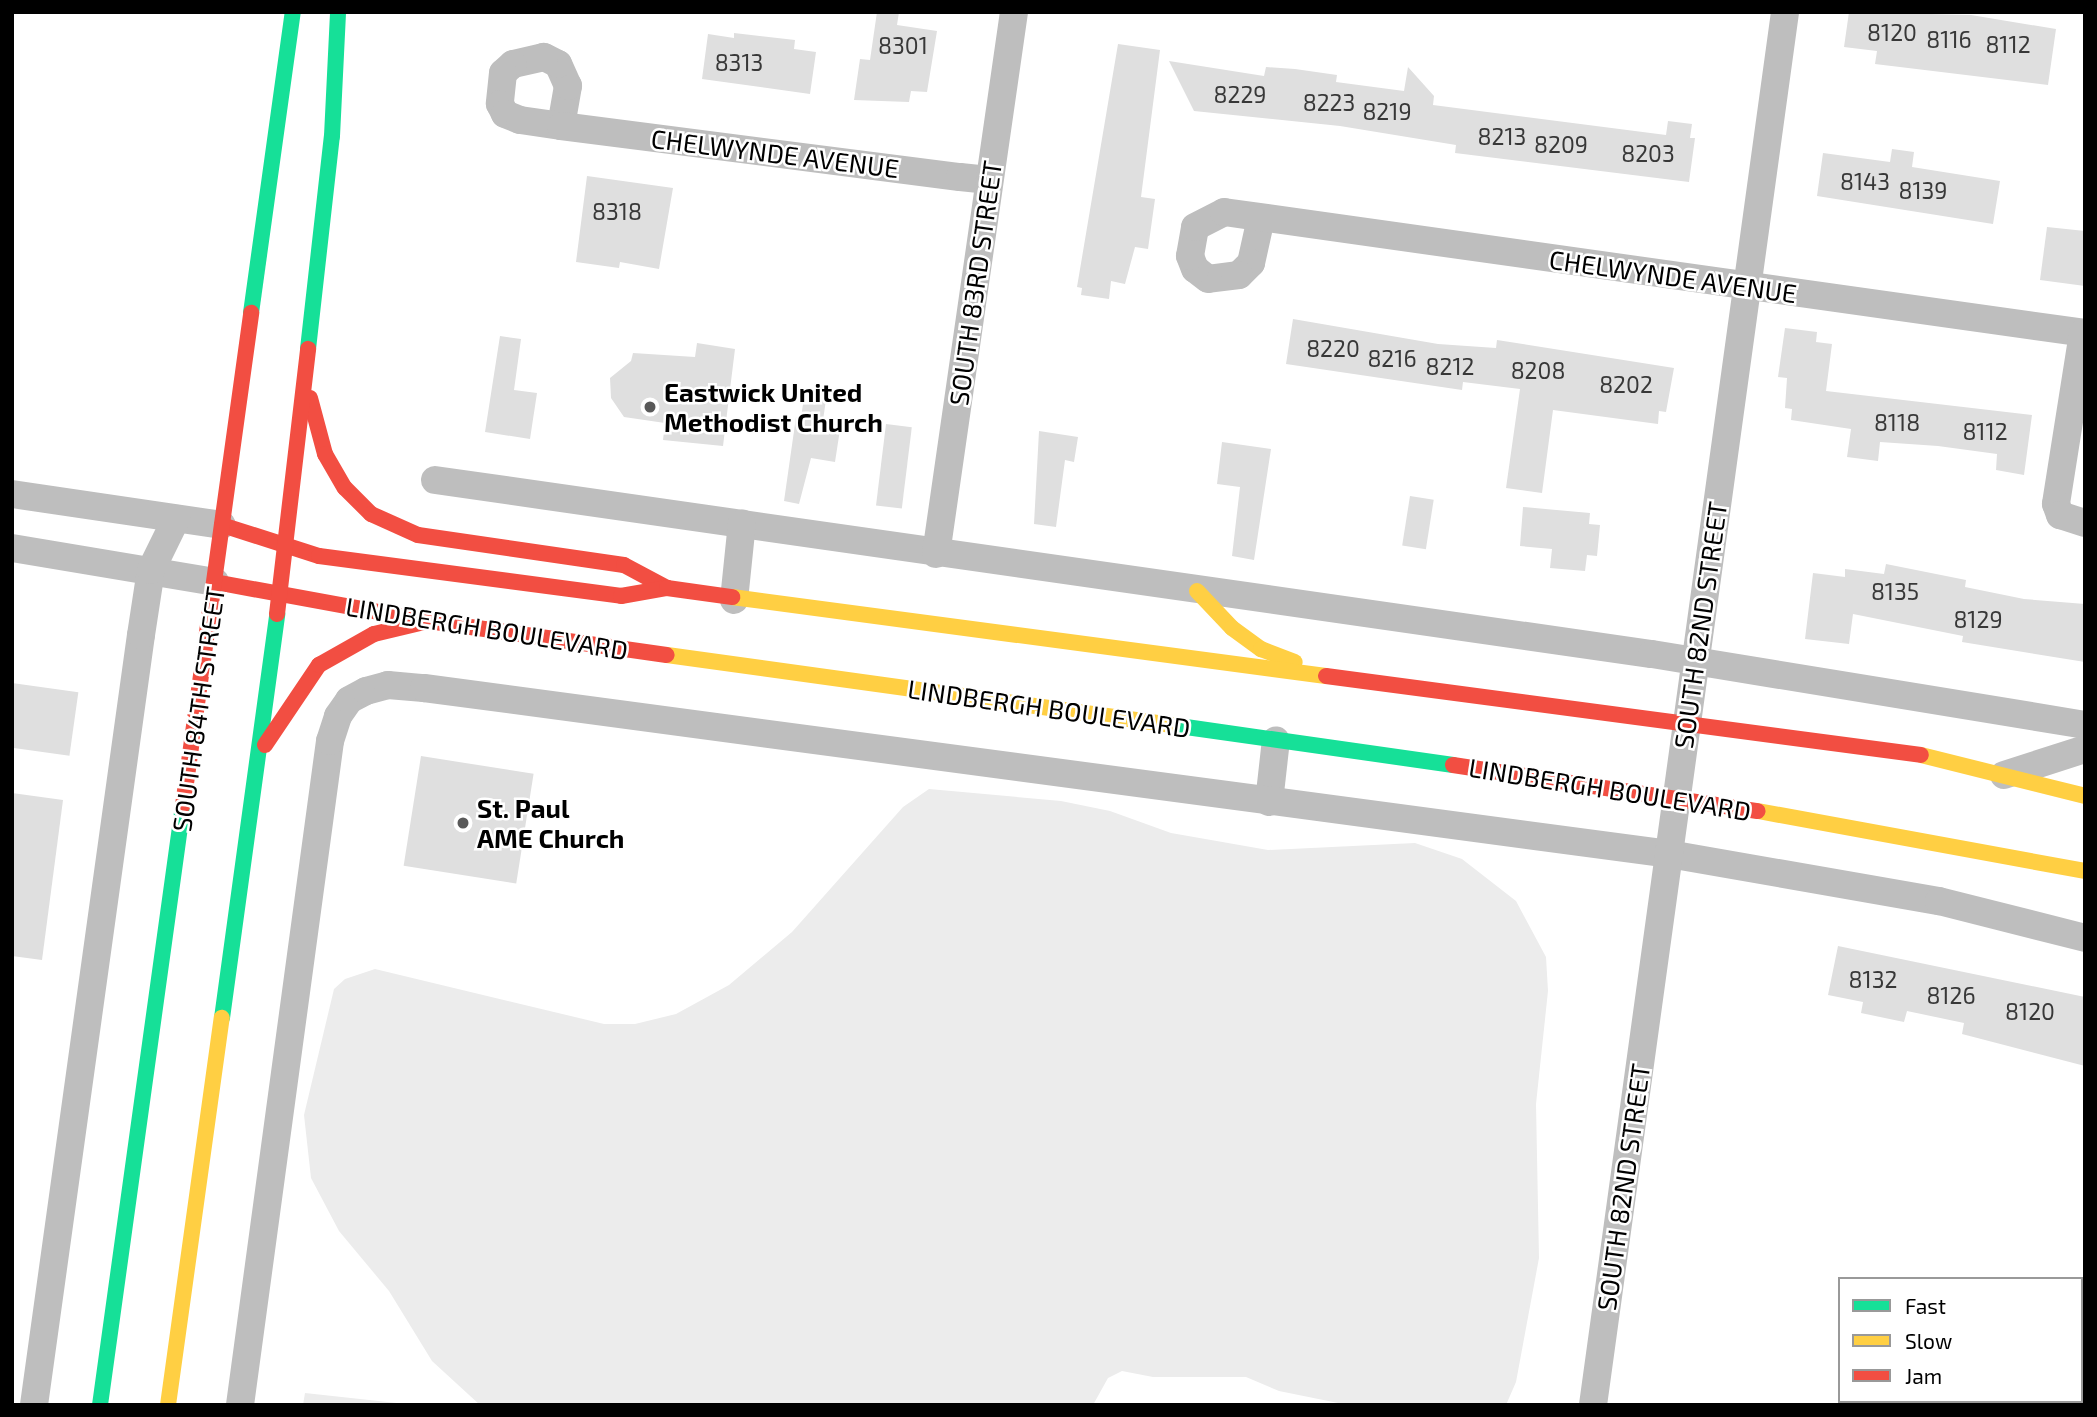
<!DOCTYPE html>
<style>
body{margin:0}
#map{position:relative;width:2097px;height:1417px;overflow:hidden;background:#fff;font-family:"Exo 2",sans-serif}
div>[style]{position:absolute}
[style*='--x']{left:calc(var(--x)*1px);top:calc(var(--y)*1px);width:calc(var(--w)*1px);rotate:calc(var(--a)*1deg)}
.green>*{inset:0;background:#ececec}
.building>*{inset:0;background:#dfdfdf;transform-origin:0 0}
.street>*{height:28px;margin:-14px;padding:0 14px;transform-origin:14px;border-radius:14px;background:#bebebe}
.fast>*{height:16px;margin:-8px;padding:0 8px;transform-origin:8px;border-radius:8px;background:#16e098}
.slow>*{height:16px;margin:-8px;padding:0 8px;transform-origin:8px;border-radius:8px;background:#ffcf43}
.jam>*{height:16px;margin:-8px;padding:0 8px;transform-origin:8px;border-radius:8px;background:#f24e42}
.dots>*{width:19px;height:19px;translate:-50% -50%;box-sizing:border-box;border:4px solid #fff;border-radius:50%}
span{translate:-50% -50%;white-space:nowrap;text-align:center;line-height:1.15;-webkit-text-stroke:5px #fff;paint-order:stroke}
.number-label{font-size:23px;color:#383838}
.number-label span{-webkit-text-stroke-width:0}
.street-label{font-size:26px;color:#000}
.poi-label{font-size:26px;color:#000;font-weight:700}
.left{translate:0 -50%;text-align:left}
.frame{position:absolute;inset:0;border:14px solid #000;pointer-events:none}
.legend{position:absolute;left:1838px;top:1277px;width:245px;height:126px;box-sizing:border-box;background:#fff;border:2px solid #999;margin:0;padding:9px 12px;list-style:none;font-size:21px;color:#000}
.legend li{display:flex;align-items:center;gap:14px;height:35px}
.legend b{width:35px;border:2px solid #999}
</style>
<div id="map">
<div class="green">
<i style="clip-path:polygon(929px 789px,1061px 801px,1110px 811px,1171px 833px,1268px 850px,1415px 843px,1462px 859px,1516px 901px,1546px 957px,1548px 991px,1536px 1104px,1539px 1258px,1516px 1382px,1506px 1405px,1348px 1405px,1279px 1391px,1246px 1377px,1153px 1377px,1122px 1371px,1108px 1378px,1093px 1405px,480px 1405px,432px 1361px,389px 1291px,339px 1231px,311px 1178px,304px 1115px,334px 989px,345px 979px,375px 969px,604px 1024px,635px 1024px,676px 1014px,729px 985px,792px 932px,903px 807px)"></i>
<i style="clip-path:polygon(305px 1393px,415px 1405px,303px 1405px)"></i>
<i style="clip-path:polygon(2081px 1395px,2085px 1405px,1926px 1405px,2081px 1401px)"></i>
</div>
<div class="building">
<i style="clip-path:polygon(877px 12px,899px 12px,897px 25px,937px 31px,927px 92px,911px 91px,909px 102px,854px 100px,860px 59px,870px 60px)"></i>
<i style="clip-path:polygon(1849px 12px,1971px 15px,2056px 29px,2048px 85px,1875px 64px,1877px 51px,1844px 47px)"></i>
<i style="clip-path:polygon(734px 33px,795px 40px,794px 49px,816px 52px,810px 94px,702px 79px,708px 34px,734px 38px)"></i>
<i style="clip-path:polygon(1118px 44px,1160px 50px,1141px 197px,1155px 199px,1148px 249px,1135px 247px,1125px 284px,1111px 281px,1109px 299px,1081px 295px,1082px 288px,1077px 287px)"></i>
<i style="clip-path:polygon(1169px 61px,1264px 76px,1266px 67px,1295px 69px,1337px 75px,1336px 82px,1404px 91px,1408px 67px,1434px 96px,1433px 105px,1666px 135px,1668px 121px,1692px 124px,1690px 138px,1695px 138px,1689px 182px,1455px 153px,1456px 145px,1340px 126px,1194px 111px)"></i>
<i style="clip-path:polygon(1892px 149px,1914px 152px,1912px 167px,2000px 181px,1993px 224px,1817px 196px,1823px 153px,1890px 162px)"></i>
<i style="clip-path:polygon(587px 176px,673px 188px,659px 269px,620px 262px,619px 268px,576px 262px)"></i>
<i style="clip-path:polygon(2047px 227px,2085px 231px,2085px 286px,2040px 280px)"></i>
<i style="clip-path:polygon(1293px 319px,1438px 344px,1496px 348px,1497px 340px,1674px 368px,1666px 412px,1659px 411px,1658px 424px,1553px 410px,1542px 493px,1506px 488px,1520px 389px,1463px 382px,1462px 390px,1286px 364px)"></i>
<i style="clip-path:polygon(1785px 328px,1817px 332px,1816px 342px,1832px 344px,1826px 391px,2032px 415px,2024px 475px,1996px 470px,1997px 454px,1938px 446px,1880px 442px,1878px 461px,1847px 457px,1851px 429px,1791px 420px,1792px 409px,1785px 408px,1787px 378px,1778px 377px)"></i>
<i style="clip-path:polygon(500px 336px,521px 339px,514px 390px,537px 393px,530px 439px,485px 432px)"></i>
<i style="clip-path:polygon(697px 343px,735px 349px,723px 446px,663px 440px,665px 423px,624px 417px,611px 398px,610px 378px,631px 361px,633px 353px,695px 357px)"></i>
<i style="clip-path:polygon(804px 397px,826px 400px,823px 420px,841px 423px,835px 462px,811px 458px,799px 504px,784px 501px,796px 417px,801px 418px)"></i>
<i style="left:886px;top:424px;width:26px;height:82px;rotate:7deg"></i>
<i style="clip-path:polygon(1039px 431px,1078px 437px,1074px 462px,1065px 460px,1056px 527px,1034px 524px)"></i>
<i style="clip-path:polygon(1222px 442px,1271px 449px,1254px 560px,1232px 556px,1240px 487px,1217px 484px)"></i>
<i style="left:1410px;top:496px;width:24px;height:50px;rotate:9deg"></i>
<i style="clip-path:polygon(1523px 507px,1590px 513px,1589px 524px,1600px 525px,1597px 556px,1587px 555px,1585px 571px,1550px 568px,1552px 549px,1520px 546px)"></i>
<i style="clip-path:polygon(1886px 564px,1966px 580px,1965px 587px,2024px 599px,2085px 604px,2085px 662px,1962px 642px,1963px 636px,1853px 614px,1849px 644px,1805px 639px,1813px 573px,1845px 577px,1845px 569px,1884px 574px)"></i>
<i style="left:12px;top:683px;width:67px;height:64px;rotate:8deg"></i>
<i style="left:421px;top:756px;width:114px;height:111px;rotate:9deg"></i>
<i style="clip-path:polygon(12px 793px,63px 800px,42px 960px,12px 956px)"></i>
<i style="clip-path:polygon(1838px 946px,2085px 997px,2085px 1066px,1962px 1034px,1964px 1023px,1907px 1011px,1904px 1022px,1861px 1013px,1863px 1002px,1828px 995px)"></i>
</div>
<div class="street">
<i style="--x:561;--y:126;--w:41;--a:-80.1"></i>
<i style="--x:568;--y:86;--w:24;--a:-114"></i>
<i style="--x:558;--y:64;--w:16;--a:-153"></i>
<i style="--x:544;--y:57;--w:32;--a:167"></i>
<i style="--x:513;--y:64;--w:13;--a:138"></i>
<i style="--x:503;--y:73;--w:31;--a:96"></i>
<i style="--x:500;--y:104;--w:11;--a:63"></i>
<i style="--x:505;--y:114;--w:16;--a:22"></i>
<i style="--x:520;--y:120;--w:41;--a:8.3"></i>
<i style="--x:561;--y:126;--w:402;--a:7.3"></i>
<i style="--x:960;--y:177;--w:29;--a:6"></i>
<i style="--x:1261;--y:218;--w:46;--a:102.5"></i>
<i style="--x:1251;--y:263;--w:17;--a:135"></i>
<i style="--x:1239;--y:275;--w:31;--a:173"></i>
<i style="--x:1208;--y:279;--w:16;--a:-142"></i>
<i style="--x:1195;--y:269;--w:14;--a:-111"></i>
<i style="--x:1190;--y:256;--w:29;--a:-80"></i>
<i style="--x:1195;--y:227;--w:33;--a:-27"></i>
<i style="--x:1224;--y:212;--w:869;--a:8"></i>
<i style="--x:2083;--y:333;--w:173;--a:99"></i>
<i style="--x:2056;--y:504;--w:12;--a:70"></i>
<i style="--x:2060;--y:515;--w:26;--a:18"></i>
<i style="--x:435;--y:480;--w:1229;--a:8.14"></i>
<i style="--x:1652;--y:654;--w:439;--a:9.3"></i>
<i style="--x:12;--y:494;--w:212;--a:8.4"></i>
<i style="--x:12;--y:548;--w:206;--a:9.5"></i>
<i style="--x:936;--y:554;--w:548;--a:-81.81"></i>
<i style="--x:734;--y:600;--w:77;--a:-84.1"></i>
<i style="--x:2004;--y:775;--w:85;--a:-17.8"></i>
<i style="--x:1269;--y:802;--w:62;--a:-83.6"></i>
<i style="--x:34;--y:1405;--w:777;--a:-82.09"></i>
<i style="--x:141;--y:635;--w:66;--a:-81.3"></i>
<i style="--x:151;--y:570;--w:57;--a:-63.9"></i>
<i style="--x:240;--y:1405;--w:670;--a:-82.28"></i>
<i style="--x:330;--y:741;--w:26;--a:-72"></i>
<i style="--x:338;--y:716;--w:19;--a:-55"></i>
<i style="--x:349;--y:700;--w:19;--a:-28"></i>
<i style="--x:366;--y:691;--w:23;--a:-15"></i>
<i style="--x:388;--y:685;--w:36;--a:5"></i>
<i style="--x:424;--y:688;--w:1256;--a:7.59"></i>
<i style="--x:1669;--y:854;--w:274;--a:9.9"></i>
<i style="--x:1939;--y:901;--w:151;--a:14.2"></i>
<i style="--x:1593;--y:1405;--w:1406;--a:-82.15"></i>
</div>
<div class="fast">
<i style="--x:251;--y:313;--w:304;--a:-82.1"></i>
<i style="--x:308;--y:349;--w:214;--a:-83.6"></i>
<i style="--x:332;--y:136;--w:124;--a:-87.2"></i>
<i style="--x:1172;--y:725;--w:284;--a:8.1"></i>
<i style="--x:222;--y:1018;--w:408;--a:-82.2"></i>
<i style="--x:100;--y:1405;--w:606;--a:-82.12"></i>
</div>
<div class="slow">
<i style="--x:1197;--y:591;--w:51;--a:46.6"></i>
<i style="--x:1232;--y:628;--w:36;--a:36"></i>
<i style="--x:1261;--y:649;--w:36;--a:21"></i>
<i style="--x:732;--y:597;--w:599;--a:7.58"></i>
<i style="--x:667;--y:655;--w:510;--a:7.89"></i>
<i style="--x:1921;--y:755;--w:169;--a:14"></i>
<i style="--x:1758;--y:811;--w:332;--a:10.4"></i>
<i style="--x:168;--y:1405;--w:391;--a:-82.1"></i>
</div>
<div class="jam">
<i style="--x:310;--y:398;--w:58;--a:75"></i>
<i style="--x:325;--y:454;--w:39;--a:60"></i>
<i style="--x:345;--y:488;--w:37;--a:45"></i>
<i style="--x:371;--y:514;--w:51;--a:24.1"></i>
<i style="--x:418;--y:535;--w:208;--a:8.3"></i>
<i style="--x:624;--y:565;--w:49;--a:28.1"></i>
<i style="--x:222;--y:525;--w:102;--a:17.7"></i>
<i style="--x:319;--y:556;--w:305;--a:7.5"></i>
<i style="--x:621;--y:596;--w:47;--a:-9.9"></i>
<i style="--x:667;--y:588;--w:66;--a:7.9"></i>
<i style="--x:215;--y:582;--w:217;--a:10.4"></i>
<i style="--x:428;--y:621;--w:241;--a:8.1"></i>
<i style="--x:277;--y:614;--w:267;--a:-83.3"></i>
<i style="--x:1326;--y:676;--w:600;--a:7.56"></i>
<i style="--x:265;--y:745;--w:97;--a:-56"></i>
<i style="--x:319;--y:665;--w:63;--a:-29.4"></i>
<i style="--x:374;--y:634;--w:56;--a:-13.5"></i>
<i style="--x:1453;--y:765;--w:308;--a:8.6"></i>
<i style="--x:183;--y:805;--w:497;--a:-82.1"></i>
</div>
<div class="dots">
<i style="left:650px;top:407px;background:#595959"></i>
<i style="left:463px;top:823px;background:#595959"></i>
</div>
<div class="number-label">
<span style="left:1892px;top:32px">8120</span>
<span style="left:1949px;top:39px">8116</span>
<span style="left:2008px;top:44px">8112</span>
<span style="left:903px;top:45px">8301</span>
<span style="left:739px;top:62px">8313</span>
<span style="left:1240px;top:94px">8229</span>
<span style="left:1329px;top:102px">8223</span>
<span style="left:1387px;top:111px">8219</span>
<span style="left:1502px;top:136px">8213</span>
<span style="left:1561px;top:144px">8209</span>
<span style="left:1648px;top:153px">8203</span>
<span style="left:1865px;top:181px">8143</span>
<span style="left:1923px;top:190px">8139</span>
<span style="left:617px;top:211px">8318</span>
<span style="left:1333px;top:348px">8220</span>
<span style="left:1392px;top:358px">8216</span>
<span style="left:1450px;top:366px">8212</span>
<span style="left:1538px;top:370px">8208</span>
<span style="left:1626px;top:384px">8202</span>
<span style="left:1897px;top:422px">8118</span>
<span style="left:1985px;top:431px">8112</span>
<span style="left:1895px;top:591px">8135</span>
<span style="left:1978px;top:619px">8129</span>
<span style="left:1873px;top:979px">8132</span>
<span style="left:1951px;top:995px">8126</span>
<span style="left:2030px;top:1011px">8120</span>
</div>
<div class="street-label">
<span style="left:775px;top:153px;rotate:7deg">CHELWYNDE AVENUE</span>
<span style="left:1673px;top:276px;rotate:8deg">CHELWYNDE AVENUE</span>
<span style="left:975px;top:283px;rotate:-82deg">SOUTH 83RD STREET</span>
<span style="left:1700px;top:625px;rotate:-82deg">SOUTH 82ND STREET</span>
<span style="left:487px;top:628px;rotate:9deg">LINDBERGH BOULEVARD</span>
<span style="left:1049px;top:708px;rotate:8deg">LINDBERGH BOULEVARD</span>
<span style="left:198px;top:709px;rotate:-82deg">SOUTH 84TH STREET</span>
<span style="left:1610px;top:789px;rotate:9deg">LINDBERGH BOULEVARD</span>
<span style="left:1623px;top:1187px;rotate:-82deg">SOUTH 82ND STREET</span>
</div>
<div class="poi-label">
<span class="left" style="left:664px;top:407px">Eastwick United<br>Methodist Church</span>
<span class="left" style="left:477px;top:823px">St. Paul<br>AME Church</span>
</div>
<div class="frame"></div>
<ul class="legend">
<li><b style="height:9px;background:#16e098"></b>Fast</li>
<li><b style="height:9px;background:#ffcf43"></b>Slow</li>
<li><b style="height:9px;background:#f24e42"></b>Jam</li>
</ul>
</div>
